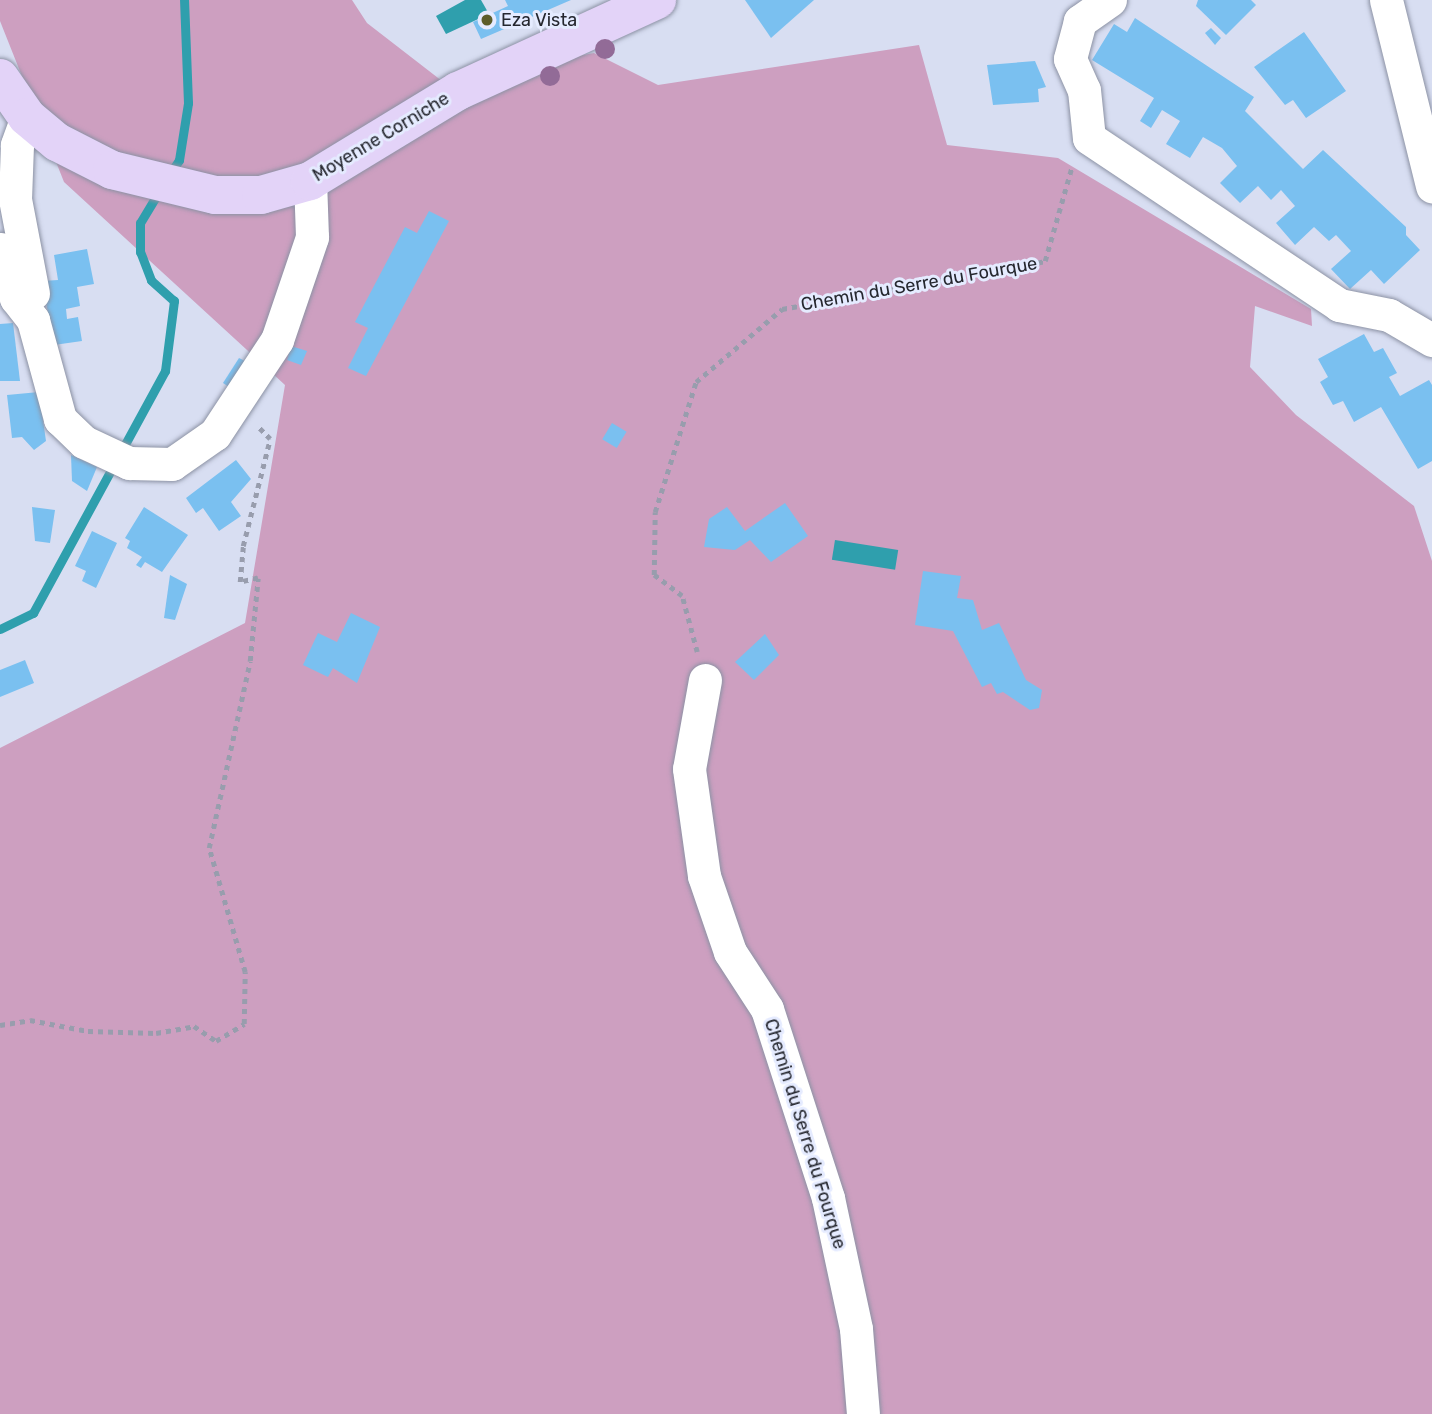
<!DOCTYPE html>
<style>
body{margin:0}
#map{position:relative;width:1432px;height:1414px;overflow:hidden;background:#d8def2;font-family:Rubik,sans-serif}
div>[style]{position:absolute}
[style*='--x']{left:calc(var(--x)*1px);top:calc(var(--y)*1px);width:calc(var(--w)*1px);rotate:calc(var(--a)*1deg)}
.green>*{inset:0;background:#cd9fc0}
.water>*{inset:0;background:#2f9fad;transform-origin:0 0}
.stream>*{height:9px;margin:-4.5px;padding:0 4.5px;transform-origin:4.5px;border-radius:4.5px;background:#2f9fad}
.building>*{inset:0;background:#7ac0f0;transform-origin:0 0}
.path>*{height:4.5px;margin-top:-2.25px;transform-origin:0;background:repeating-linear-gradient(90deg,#989dad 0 5px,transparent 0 10px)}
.roads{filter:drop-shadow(0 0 2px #8c92a4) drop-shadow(0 0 2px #8c92a4)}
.minor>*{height:33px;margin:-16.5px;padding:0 16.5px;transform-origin:16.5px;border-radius:16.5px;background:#fff}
.major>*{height:38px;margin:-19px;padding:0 19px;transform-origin:19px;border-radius:19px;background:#e3d3f8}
.trees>*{width:20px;height:20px;margin:-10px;border-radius:50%;background:#926b97}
.dots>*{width:19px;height:19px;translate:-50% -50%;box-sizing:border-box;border:4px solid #e5ebff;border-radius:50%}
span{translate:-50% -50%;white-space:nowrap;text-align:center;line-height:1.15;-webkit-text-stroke:6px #e5ebff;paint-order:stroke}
.poi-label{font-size:18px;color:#25272f}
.left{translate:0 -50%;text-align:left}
.street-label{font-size:18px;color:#25272f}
</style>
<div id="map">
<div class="green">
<i style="clip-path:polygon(0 0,352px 0,367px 23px,442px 81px,594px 53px,658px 85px,919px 45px,947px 145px,1058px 158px,1311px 309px,1312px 326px,1255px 306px,1250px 367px,1296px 415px,1414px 506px,1432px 561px,1432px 1414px,0 1414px,0 748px,245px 623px,285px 385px,64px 182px,0 21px)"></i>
</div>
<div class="water">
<i style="clip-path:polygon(465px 0,481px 0,489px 14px,446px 34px,436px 16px)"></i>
<i style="left:835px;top:540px;width:64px;height:20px;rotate:9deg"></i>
</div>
<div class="stream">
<i style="--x:169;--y:175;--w:18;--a:-56"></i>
<i style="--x:179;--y:160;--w:58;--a:-81"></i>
<i style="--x:188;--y:103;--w:103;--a:-92.2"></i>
<i style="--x:0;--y:629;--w:37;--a:-26"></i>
<i style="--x:33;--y:613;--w:276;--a:-61.4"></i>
<i style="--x:165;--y:371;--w:71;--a:-82.7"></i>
<i style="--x:174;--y:301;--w:31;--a:-138"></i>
<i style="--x:151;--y:280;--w:30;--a:-111"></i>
<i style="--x:140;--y:252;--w:29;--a:-90"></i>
<i style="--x:140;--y:223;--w:39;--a:-59"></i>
</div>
<div class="building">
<i style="clip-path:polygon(505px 0,571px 0,481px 39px,473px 22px,508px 6px)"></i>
<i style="clip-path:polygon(745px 0,814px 0,771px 38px)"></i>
<i style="clip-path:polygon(1198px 0,1251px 0,1256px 5px,1226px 35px,1196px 6px)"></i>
<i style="clip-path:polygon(1135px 18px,1254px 97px,1245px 111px,1303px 169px,1323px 150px,1406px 227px,1406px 235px,1420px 250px,1384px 284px,1371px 270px,1350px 289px,1331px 269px,1351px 251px,1336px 235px,1329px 241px,1314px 227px,1295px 245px,1276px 223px,1295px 206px,1281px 190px,1271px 200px,1258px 186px,1240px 203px,1220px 183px,1237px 166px,1222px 148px,1203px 137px,1190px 158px,1166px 144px,1180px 121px,1162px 110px,1151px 128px,1140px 121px,1154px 98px,1092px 60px,1114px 24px,1127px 32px)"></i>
<i style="clip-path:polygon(1211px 28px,1221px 38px,1215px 45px,1205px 33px)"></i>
<i style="clip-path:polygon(1304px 32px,1346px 91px,1306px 118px,1293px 100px,1285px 105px,1254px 67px)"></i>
<i style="clip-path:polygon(1035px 61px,1046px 87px,1038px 89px,1039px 102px,993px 105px,987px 65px)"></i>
<i style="clip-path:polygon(429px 211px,449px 221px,366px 376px,348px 368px,368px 328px,355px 322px,405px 227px,417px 233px)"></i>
<i style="clip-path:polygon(87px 249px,94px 284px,77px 287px,80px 306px,66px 309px,67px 319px,78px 317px,82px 341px,54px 345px,42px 281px,58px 280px,54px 255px)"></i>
<i style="clip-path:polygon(13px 323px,20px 381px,0 381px,0 324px)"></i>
<i style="clip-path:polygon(1364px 334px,1374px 352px,1383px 348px,1397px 373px,1389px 377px,1400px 396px,1429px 380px,1432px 385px,1432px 461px,1418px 469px,1381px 407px,1354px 422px,1343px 401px,1333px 405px,1320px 382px,1328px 377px,1318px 359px)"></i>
<i style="clip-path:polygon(291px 346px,307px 351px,301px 365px,287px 360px)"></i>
<i style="clip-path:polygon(239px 358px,247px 362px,232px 389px,223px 383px)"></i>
<i style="clip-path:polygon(39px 392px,46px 441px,34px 450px,22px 437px,12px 438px,7px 395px)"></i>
<i style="left:612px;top:423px;width:17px;height:19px;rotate:31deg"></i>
<i style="clip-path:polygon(71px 455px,97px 467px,87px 491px,72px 481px)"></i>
<i style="clip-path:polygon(236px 460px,251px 479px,231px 502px,241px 516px,219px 531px,203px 508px,196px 513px,186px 498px)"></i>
<i style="clip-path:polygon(785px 503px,808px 536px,771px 562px,750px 540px,735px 550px,704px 547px,709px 519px,727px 507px,745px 531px)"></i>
<i style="clip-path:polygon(32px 507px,55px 510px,50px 543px,35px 541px)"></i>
<i style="clip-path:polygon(144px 507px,188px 535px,162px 572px,145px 562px,141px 568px,136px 565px,142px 557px,127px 548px,130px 541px,125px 538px)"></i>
<i style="clip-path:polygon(92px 531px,117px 543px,96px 588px,82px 581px,86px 571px,75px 566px)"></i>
<i style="clip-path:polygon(923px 571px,961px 576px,957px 598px,973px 600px,982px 630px,999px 623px,1026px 680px,1042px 690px,1039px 708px,1030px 710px,1003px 692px,997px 694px,991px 683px,982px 687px,953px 631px,915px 625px)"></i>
<i style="clip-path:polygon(170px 575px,187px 584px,175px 620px,164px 618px)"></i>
<i style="clip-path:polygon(351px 613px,380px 627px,357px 683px,333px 668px,328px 677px,303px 665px,318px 633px,337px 642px)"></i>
<i style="clip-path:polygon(765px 634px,779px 655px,754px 680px,735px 662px)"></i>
<i style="clip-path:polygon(25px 660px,34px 683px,0 697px,0 670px)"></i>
</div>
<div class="path">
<i style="--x:697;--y:652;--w:58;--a:-105"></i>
<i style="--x:682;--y:596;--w:35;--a:-143"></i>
<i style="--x:654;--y:575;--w:63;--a:-89.1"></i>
<i style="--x:655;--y:512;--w:136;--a:-72.5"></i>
<i style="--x:696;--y:382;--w:113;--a:-40.3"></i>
<i style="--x:782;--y:309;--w:267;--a:-10.3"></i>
<i style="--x:1045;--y:261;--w:99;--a:-74.1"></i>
<i style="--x:0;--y:1025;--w:30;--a:-9"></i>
<i style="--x:30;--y:1020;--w:59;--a:10.7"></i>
<i style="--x:88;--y:1031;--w:68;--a:1.7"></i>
<i style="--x:156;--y:1033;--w:39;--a:-10"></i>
<i style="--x:194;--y:1026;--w:27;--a:34"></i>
<i style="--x:216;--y:1041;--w:33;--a:-31"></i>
<i style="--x:244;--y:1024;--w:52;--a:-88.9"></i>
<i style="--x:245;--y:972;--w:129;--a:-106.2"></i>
<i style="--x:209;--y:848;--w:191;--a:-77.6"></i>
<i style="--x:250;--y:661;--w:83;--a:-84.5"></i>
<i style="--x:258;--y:578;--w:18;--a:167"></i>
<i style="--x:240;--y:582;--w:36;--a:-85"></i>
<i style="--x:243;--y:546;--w:110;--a:-75.8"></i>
<i style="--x:270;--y:439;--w:18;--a:-135"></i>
</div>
<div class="roads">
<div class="minor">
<i style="--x:1110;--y:0;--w:37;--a:145"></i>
<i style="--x:1080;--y:21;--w:39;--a:105"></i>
<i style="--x:1070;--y:59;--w:34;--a:66"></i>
<i style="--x:1084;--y:90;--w:48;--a:84.1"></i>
<i style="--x:1089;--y:138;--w:301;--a:33.7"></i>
<i style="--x:1339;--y:305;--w:51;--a:11.3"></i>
<i style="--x:1389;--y:315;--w:50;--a:30.2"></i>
<i style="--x:1386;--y:0;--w:192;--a:76.1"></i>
<i style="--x:27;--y:117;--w:30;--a:110"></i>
<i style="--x:17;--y:145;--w:54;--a:92.1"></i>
<i style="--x:15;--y:199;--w:96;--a:79.2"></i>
<i style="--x:0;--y:249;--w:52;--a:71.9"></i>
<i style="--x:16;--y:298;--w:28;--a:52"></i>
<i style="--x:33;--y:320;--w:103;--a:74.7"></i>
<i style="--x:60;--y:419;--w:33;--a:44"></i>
<i style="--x:84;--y:442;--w:50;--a:25"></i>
<i style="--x:129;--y:463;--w:43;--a:1.3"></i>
<i style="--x:172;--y:464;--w:52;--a:-34.9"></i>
<i style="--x:215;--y:434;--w:113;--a:-56.6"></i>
<i style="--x:277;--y:340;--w:109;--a:-71.2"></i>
<i style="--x:312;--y:237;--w:56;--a:-92"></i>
<i style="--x:705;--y:680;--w:90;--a:100.2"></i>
<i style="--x:689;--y:769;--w:108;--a:82"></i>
<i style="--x:704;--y:876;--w:80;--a:71.1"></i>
<i style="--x:730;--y:952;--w:68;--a:57"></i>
<i style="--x:767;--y:1009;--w:199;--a:72.1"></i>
<i style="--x:828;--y:1198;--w:134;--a:77.9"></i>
<i style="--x:856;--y:1329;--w:85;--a:85.3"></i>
</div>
<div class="major">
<i style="--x:0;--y:78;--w:47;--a:55.3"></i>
<i style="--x:27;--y:117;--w:39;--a:40"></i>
<i style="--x:57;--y:142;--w:62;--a:27"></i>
<i style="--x:112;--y:170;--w:106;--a:13.6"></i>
<i style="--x:215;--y:195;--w:46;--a:0"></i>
<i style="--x:261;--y:195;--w:51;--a:-15.9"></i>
<i style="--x:310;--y:181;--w:173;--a:-31.3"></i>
<i style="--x:458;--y:91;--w:219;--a:-24.6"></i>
</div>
</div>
<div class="trees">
<i style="left:605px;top:49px"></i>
<i style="left:550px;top:76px"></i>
</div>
<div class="dots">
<i style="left:487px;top:20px;background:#5c5d2a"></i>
</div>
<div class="poi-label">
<span class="left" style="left:501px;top:20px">Eza Vista</span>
</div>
<div class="street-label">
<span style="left:381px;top:137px;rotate:-31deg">Moyenne Corniche</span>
<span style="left:919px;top:284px;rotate:-10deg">Chemin du Serre du Fourque</span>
<span style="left:805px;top:1134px;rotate:73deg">Chemin du Serre du Fourque</span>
</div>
</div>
